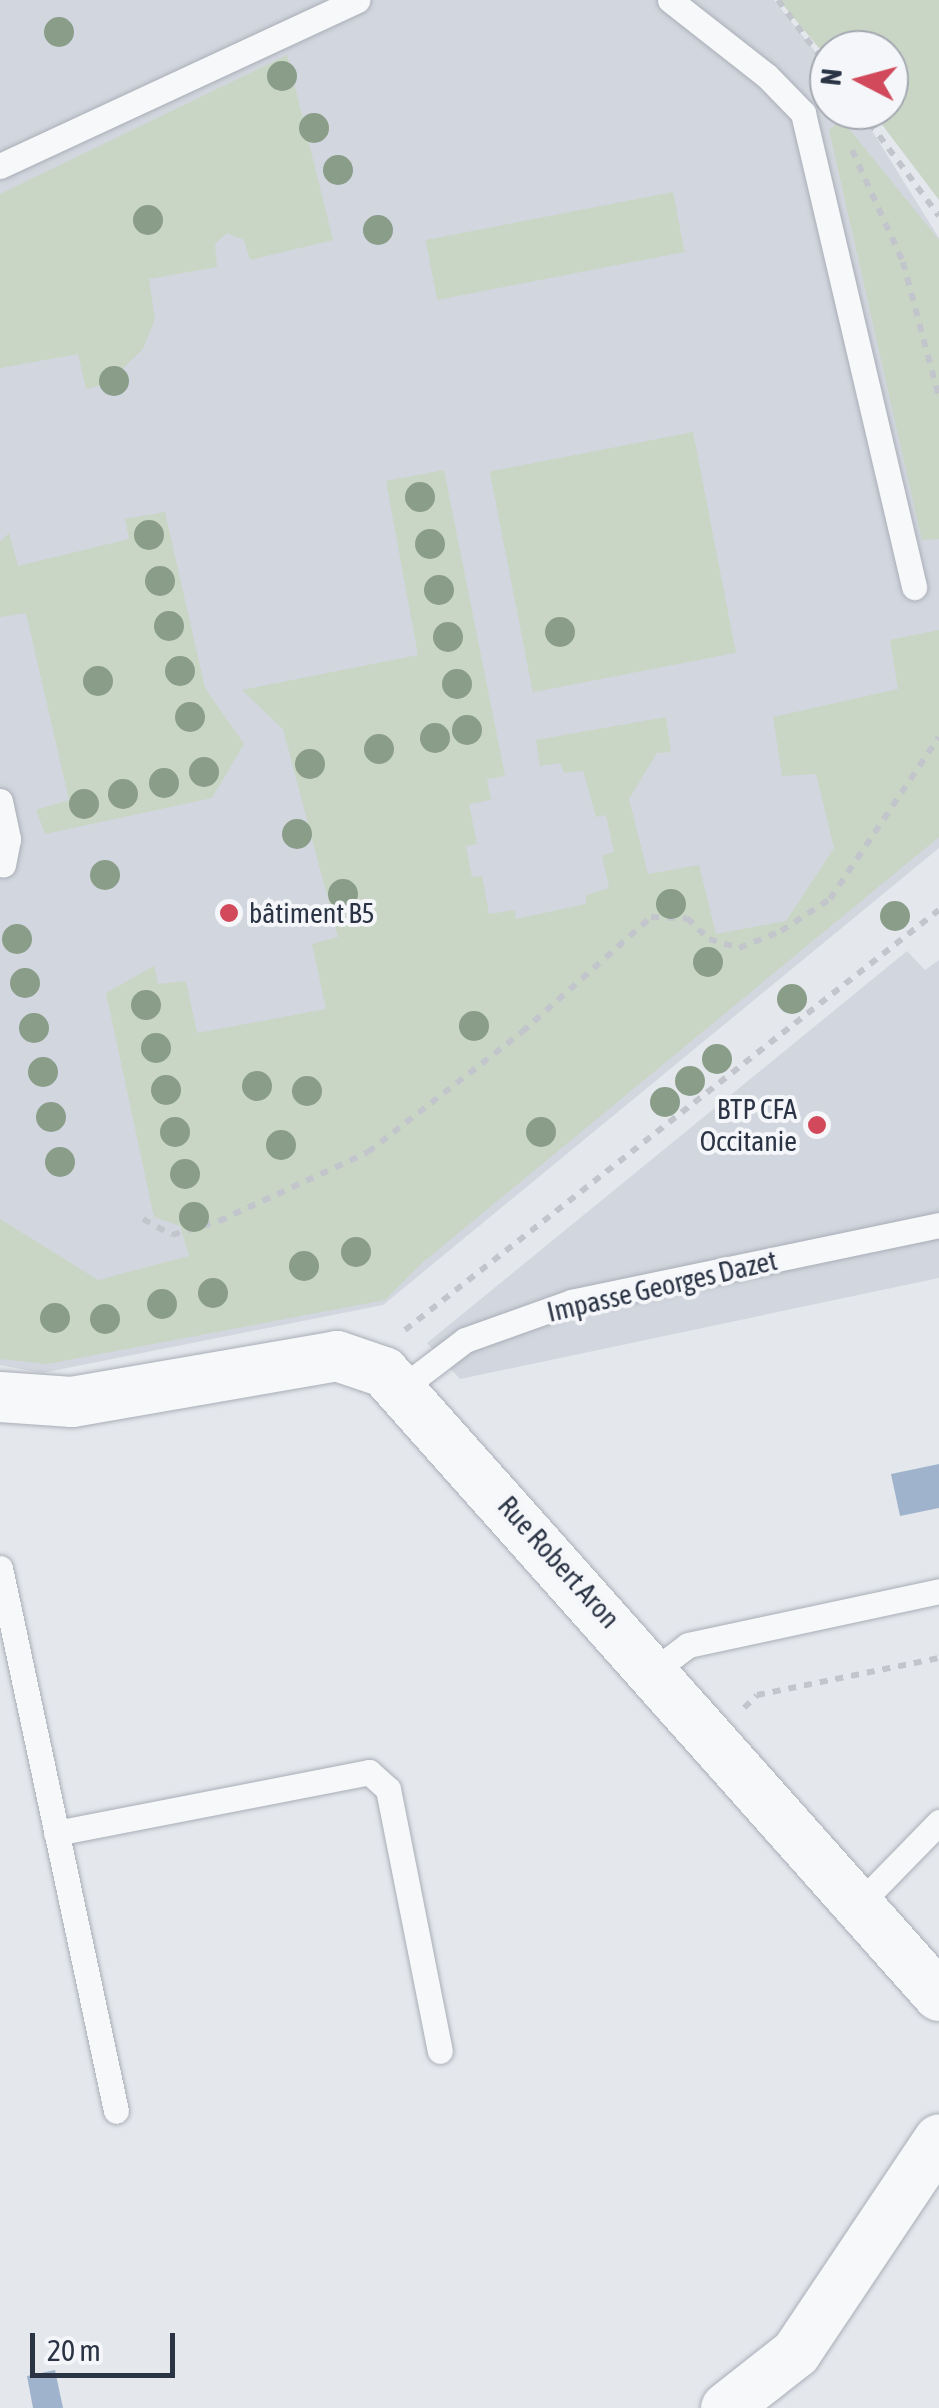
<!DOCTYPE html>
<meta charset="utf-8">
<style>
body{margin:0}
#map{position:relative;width:939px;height:2408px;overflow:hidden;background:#e4e7ec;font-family:"Asap Condensed",sans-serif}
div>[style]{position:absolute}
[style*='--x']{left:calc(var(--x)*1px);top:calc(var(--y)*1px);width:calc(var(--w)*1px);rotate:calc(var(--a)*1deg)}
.built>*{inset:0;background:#d2d6de}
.green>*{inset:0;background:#c9d6c5;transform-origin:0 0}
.water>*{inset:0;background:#9fb4cc}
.path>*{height:6px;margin-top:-3px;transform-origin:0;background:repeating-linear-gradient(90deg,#c2c5cb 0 8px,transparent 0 16px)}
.roads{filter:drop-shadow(0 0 2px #a9aeb7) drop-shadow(0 0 2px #a9aeb7)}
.lane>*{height:25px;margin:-12.5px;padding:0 12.5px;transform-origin:12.5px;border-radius:12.5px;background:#f7f8fa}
.street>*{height:50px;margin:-25px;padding:0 25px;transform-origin:25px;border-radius:25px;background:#f7f8fa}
.trees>*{width:30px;height:30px;margin:-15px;border-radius:50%;background:#899d89}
.dots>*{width:28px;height:28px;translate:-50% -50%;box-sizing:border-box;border:5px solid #f4f6f9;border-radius:50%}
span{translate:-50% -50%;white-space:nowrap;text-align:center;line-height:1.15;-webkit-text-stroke:8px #f4f6f9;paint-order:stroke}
.poi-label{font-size:28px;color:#2b3445}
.left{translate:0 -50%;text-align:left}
.right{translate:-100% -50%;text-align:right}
.street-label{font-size:28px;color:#2b3445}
.north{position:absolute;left:809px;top:30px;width:100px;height:100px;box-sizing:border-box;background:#f4f6f9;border:2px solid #a4a8b1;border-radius:50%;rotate:276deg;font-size:28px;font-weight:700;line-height:40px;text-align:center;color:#2b3445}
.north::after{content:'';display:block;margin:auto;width:35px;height:45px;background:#d1495b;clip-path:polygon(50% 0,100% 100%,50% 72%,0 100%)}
.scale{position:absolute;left:30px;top:2333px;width:145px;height:45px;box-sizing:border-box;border:5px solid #2b3445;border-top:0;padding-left:12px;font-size:30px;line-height:35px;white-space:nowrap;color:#2b3445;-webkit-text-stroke:8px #f4f6f9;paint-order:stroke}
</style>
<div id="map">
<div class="built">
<i style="clip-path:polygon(0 0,774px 0,829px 69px,829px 110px,859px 110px,939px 238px,939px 848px,383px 1305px,42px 1373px,0 1365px)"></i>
<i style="clip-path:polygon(907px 951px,925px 970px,939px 960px,939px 1278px,460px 1379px,427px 1343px)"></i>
</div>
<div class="green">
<i style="clip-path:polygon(779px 0,939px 0,939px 200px,871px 110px,889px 110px,889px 50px,829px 50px,829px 60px)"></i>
<i style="clip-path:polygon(287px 55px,333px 240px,250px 260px,244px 240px,227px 233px,215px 244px,217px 267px,149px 279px,155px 319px,143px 349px,107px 384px,86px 389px,78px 354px,0 368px,0 194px)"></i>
<i style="clip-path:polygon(842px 120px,939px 240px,939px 539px,922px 540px,829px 130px)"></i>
<i style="left:673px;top:192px;width:61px;height:252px;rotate:79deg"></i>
<i style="left:693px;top:432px;width:225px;height:207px;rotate:79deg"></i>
<i style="clip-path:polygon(444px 470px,505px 776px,487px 779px,491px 800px,469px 804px,477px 844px,466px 846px,472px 877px,482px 876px,489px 914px,515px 910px,516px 919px,586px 904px,586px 895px,609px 888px,602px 855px,614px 852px,606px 815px,596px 817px,583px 771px,564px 773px,560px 763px,540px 766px,536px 740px,666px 717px,671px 752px,657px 753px,629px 799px,648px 874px,699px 865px,716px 934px,786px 921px,834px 848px,816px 774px,782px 776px,773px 717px,898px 689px,890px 640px,939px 630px,939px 837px,422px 1263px,385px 1300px,47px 1364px,0 1359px,0 1219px,98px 1280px,189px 1256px,180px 1226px,154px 1217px,106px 993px,154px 966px,158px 984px,186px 981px,197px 1033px,326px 1009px,312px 944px,338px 937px,283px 729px,242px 690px,418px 655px,386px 481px)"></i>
<i style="clip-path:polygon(165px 512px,205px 688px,244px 744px,212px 798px,45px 834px,36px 810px,69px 800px,26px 613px,0 617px,0 542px,9px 533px,18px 566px,129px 539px,125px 519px)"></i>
</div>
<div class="water">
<i style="clip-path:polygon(939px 1464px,939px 1508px,900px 1516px,891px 1474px)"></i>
<i style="clip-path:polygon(55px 2370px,63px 2408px,33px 2408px,27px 2376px)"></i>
</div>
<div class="path">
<i style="--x:778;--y:0;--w:86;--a:53.5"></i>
<i style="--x:860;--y:110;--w:132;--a:53.3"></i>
<i style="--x:852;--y:150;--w:123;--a:65.5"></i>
<i style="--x:903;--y:262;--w:140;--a:75.1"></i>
<i style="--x:143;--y:1219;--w:33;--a:29"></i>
<i style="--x:172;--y:1235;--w:49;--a:-16.6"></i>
<i style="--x:219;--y:1221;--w:164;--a:-24.8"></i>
<i style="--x:368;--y:1152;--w:195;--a:-37.9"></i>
<i style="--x:522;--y:1032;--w:173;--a:-41.7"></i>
<i style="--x:651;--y:917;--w:36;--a:2"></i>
<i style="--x:687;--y:918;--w:30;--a:44"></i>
<i style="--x:709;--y:939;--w:31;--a:17"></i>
<i style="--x:739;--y:948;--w:45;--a:-22"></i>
<i style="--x:781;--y:931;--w:59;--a:-33.1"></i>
<i style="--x:830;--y:899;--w:195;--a:-56.1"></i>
<i style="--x:405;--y:1330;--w:679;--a:-38.19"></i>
<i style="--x:744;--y:1708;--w:18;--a:-45"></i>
<i style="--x:757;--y:1695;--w:186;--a:-11.5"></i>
</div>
<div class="roads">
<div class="lane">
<i style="--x:670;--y:0;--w:123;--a:38.1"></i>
<i style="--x:767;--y:76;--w:52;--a:45.8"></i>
<i style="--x:803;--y:113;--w:487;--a:76.8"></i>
<i style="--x:0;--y:166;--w:394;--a:-24.9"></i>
<i style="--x:0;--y:801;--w:39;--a:78"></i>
<i style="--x:8;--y:839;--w:26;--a:101"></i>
<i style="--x:402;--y:1388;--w:79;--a:-37.3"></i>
<i style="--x:465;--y:1340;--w:113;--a:-19.7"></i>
<i style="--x:571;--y:1302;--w:376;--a:-11.8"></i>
<i style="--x:0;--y:1568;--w:555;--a:77.94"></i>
<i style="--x:655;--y:1670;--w:41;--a:-37.1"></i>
<i style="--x:688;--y:1645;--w:257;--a:-12.1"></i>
<i style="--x:56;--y:1833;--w:319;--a:-11"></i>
<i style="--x:369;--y:1772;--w:25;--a:42"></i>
<i style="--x:388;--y:1789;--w:267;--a:78.8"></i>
<i style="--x:861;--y:1902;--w:112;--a:-45.7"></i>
</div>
<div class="street">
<i style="--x:0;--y:1397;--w:72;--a:4"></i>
<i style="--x:72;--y:1402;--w:269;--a:-9.8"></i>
<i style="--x:337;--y:1356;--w:50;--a:18.8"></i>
<i style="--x:384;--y:1372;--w:835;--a:48.35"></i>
<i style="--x:726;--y:2408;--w:89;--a:-38.2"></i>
<i style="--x:796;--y:2353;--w:257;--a:-56.2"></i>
</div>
</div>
<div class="trees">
<i style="left:59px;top:32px"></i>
<i style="left:282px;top:76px"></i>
<i style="left:314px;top:128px"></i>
<i style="left:338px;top:170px"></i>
<i style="left:148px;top:220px"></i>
<i style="left:378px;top:230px"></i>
<i style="left:114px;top:381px"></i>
<i style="left:420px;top:497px"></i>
<i style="left:149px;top:535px"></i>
<i style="left:430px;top:544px"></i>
<i style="left:160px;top:581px"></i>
<i style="left:439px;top:590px"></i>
<i style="left:169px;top:626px"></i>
<i style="left:560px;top:632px"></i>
<i style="left:448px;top:637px"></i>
<i style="left:180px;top:671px"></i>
<i style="left:98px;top:681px"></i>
<i style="left:457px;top:684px"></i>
<i style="left:190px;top:717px"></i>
<i style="left:467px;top:730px"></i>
<i style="left:435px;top:738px"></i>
<i style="left:379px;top:749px"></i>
<i style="left:310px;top:764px"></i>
<i style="left:204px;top:772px"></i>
<i style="left:164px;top:783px"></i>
<i style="left:123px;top:794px"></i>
<i style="left:84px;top:804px"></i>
<i style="left:297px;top:834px"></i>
<i style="left:105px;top:875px"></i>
<i style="left:343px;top:894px"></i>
<i style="left:671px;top:904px"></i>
<i style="left:895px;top:916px"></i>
<i style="left:17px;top:939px"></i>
<i style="left:708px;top:962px"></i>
<i style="left:25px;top:983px"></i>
<i style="left:792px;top:999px"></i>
<i style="left:146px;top:1005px"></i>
<i style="left:474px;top:1026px"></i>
<i style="left:34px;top:1028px"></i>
<i style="left:156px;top:1048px"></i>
<i style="left:717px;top:1059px"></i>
<i style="left:43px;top:1072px"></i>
<i style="left:690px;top:1081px"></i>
<i style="left:257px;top:1086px"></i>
<i style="left:166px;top:1090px"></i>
<i style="left:307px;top:1091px"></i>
<i style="left:665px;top:1102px"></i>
<i style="left:51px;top:1117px"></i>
<i style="left:175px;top:1132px"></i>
<i style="left:541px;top:1132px"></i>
<i style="left:281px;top:1145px"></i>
<i style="left:60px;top:1162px"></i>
<i style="left:185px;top:1174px"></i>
<i style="left:194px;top:1217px"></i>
<i style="left:356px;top:1252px"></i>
<i style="left:304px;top:1266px"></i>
<i style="left:213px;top:1293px"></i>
<i style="left:162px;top:1304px"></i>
<i style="left:55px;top:1318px"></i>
<i style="left:105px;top:1319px"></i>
</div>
<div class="dots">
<i style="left:229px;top:913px;background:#d1495b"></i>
<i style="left:817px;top:1125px;background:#d1495b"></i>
</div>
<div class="poi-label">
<span class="left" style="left:249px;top:913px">bâtiment B5</span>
<span class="right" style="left:797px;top:1125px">BTP CFA<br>Occitanie</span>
</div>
<div class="street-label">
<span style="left:662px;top:1286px;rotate:-13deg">Impasse Georges Dazet</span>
<span style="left:559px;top:1562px;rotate:48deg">Rue Robert Aron</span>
</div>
<div class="north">N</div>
<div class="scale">20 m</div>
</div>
